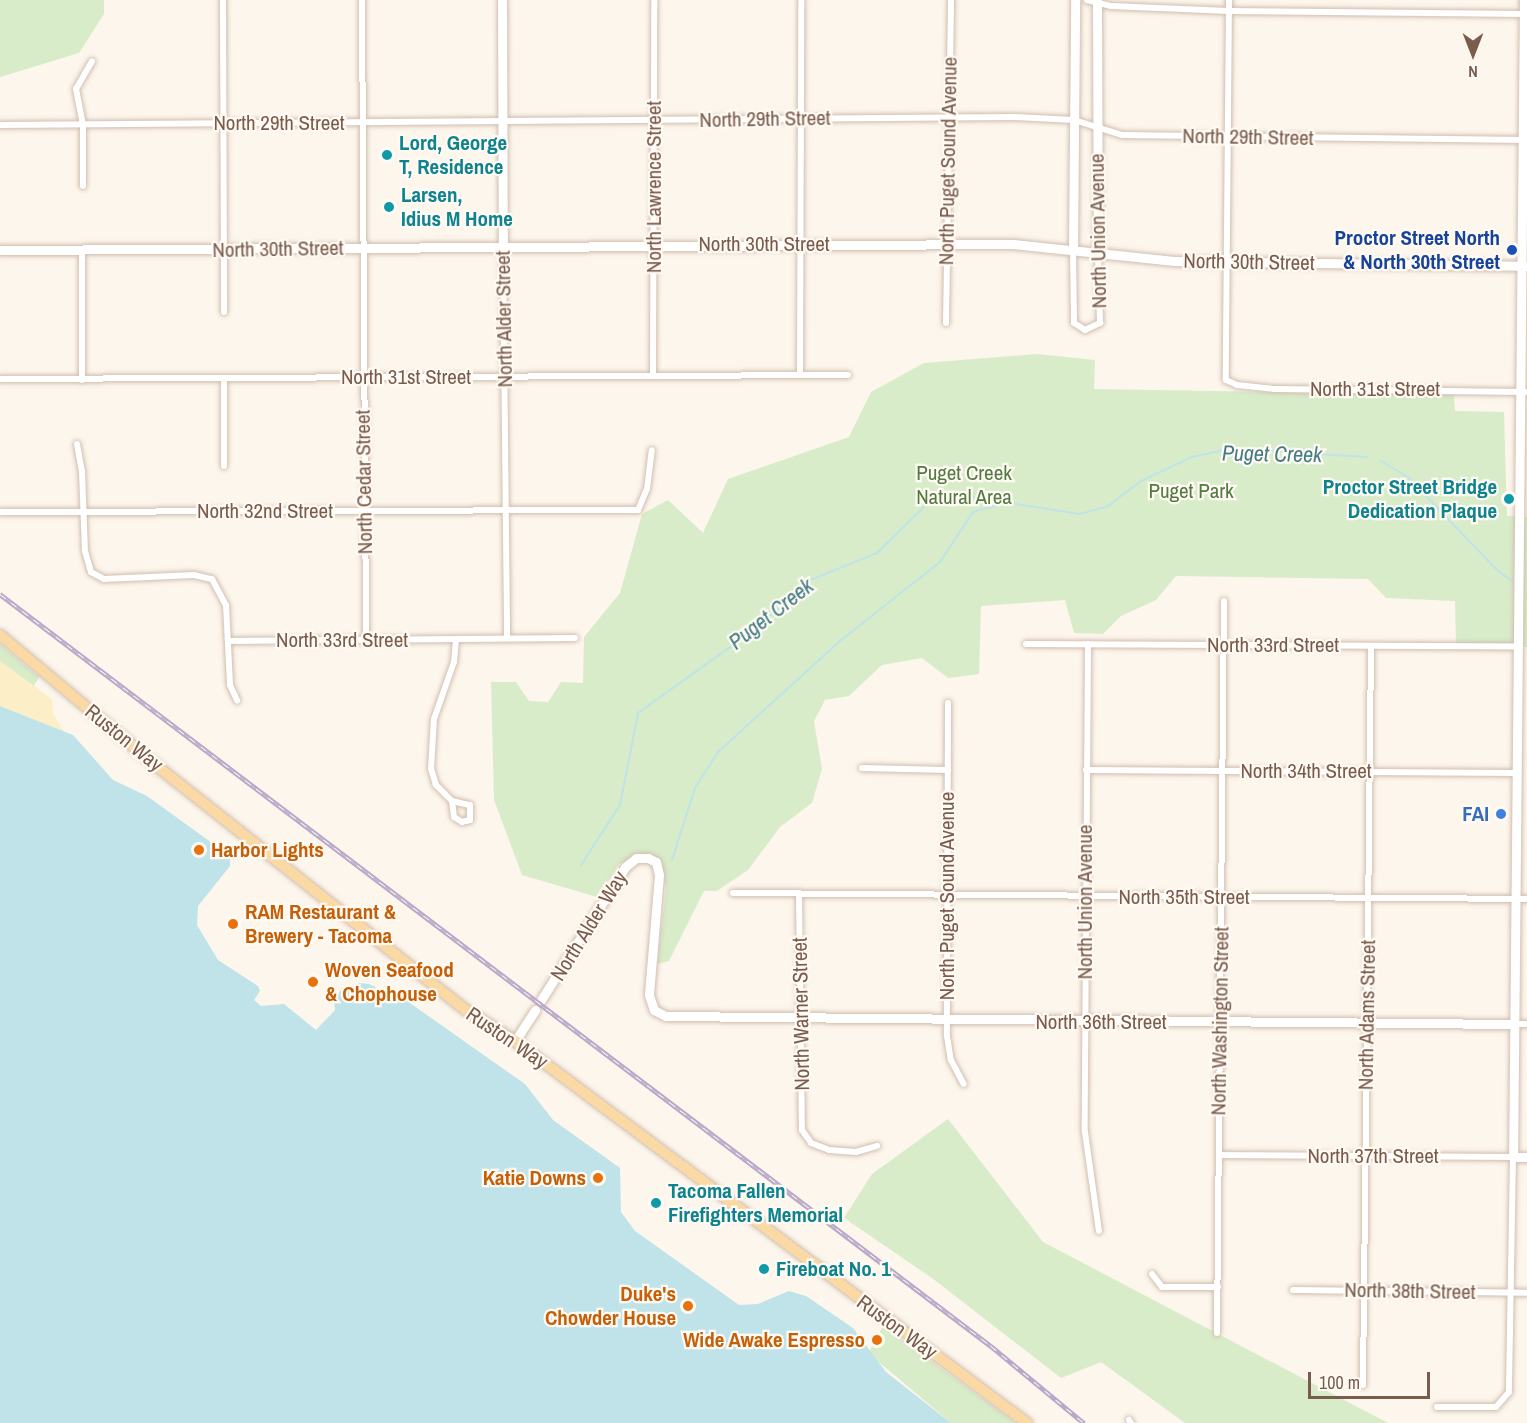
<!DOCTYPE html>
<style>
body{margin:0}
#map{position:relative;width:1527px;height:1423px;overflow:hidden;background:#fdf6ec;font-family:"Archivo Narrow",sans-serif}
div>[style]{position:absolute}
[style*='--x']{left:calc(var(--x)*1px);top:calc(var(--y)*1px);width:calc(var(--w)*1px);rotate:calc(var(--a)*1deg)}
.green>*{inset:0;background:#d8ecc9}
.sand>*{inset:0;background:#fcefc7}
.water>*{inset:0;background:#bfe3e8}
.stream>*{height:2px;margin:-1px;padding:0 1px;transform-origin:1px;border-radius:1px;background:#bfe3e8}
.roads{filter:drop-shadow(0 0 2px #d1beb0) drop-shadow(0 0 2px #d1beb0)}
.street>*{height:6px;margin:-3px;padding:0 3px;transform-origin:3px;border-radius:3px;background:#fff}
.secondary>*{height:9px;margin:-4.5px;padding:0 4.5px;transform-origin:4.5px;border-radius:4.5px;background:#fff}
.primary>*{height:10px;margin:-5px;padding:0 5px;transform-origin:5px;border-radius:5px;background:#fbd9a5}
.rail>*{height:4.5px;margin-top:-2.25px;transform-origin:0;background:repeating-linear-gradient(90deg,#fffaf3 0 7px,#b9a8c9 0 14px);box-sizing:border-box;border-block:2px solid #b9a8c9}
.dots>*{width:16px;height:16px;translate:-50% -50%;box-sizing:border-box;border:3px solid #fffaf3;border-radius:50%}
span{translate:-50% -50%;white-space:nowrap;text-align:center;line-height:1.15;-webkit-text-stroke:4.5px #fffaf3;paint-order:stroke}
.street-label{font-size:21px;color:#7a5c4d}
.culture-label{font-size:21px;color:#0d838f;font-weight:700}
.left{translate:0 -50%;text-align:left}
.right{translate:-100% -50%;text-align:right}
.transit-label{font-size:21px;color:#164399;font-weight:700}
.park-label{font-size:21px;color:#537a41}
.shop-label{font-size:21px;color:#366cbe;font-weight:700}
.food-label{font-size:21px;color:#c56008;font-weight:700}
.water-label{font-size:22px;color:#437c86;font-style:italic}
.north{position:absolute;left:1443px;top:24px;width:60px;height:60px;-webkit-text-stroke:4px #fffaf3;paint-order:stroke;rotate:180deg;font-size:16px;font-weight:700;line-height:24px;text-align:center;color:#7a5c4d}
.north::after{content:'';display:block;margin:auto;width:21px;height:27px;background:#7a5c4d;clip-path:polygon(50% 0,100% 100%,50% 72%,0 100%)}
.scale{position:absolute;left:1308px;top:1372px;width:122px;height:27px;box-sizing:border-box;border:3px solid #7a5c4d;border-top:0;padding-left:8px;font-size:18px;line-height:21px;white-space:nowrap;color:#7a5c4d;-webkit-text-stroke:4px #fffaf3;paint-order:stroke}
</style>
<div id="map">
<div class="green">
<i style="clip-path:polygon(0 0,104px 0,104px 14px,79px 53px,0 77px)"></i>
<i style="clip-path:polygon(1037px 354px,1095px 360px,1094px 389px,1454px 395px,1455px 411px,1504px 412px,1507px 516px,1527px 517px,1527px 647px,1456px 647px,1455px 601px,1386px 598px,1368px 579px,1176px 576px,1156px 600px,1121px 616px,1103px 634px,1074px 633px,1065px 600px,981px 606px,979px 674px,948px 678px,922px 658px,882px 665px,849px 696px,825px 700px,814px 721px,822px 769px,812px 803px,780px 827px,748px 870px,717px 891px,704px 891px,669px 961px,657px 964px,666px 890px,661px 864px,652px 855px,640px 854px,619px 864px,597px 897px,522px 875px,494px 800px,491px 682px,516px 682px,529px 701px,548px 702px,561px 682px,583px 683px,584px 637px,620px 593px,642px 514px,668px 500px,703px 533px,728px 479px,849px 437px,871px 392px,924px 363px)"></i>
<i style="clip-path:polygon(0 644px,39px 677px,19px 713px,0 706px)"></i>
<i style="clip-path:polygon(948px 1119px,1043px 1242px,1388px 1423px,1185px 1423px,1101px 1362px,1061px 1378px,932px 1278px,844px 1218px,872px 1174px)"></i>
<i style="clip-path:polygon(883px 1326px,1016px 1423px,951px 1423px,873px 1357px,870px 1350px)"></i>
</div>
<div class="sand">
<i style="clip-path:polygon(0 661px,52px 699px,53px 713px,64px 732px,0 706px)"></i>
</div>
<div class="water">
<i style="clip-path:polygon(0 706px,73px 735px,113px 780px,147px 796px,230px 856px,230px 866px,198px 906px,197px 925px,218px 960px,258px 986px,260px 991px,254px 1000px,261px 1006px,284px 1004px,316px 1030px,335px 1010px,334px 1001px,342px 988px,349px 991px,359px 983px,369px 984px,407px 1001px,525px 1084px,553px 1120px,620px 1168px,621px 1212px,635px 1231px,739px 1305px,758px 1304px,789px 1291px,806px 1296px,853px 1328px,886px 1372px,951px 1423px,0 1423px)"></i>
</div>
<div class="stream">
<i style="--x:1381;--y:461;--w:33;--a:31"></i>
<i style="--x:1409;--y:478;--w:129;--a:46.3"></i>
<i style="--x:1498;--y:571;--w:21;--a:35"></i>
<i style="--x:672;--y:860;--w:76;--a:-72.3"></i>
<i style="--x:695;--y:788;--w:43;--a:-57.4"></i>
<i style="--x:718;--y:752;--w:165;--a:-42.3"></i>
<i style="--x:840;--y:641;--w:127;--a:-38.3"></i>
<i style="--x:940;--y:562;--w:60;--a:-56.6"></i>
<i style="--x:973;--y:512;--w:29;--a:-16"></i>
<i style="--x:581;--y:865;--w:72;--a:-57"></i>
<i style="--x:620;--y:805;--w:94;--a:-78.9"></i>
<i style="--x:638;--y:713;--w:148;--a:-35.6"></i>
<i style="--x:758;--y:627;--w:68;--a:-42.6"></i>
<i style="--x:808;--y:581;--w:74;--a:-22.1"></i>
<i style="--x:877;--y:553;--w:77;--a:-44.5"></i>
<i style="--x:932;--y:499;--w:33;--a:-5"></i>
<i style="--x:965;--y:496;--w:116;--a:8.9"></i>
<i style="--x:1080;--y:514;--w:28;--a:-15"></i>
<i style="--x:1107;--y:507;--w:43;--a:-37.4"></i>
<i style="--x:1141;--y:481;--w:56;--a:-25.2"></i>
<i style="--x:1192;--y:457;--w:38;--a:-12"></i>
<i style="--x:1229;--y:449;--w:139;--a:3.3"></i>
</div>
<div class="roads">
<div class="street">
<i style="--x:223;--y:0;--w:312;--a:89.8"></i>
<i style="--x:362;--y:0;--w:640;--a:89.64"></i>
<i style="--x:1087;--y:0;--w:25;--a:14"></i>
<i style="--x:1111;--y:6;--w:118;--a:2.4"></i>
<i style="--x:1229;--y:11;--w:297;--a:0.6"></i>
<i style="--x:1229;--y:0;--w:380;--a:90.5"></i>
<i style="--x:1226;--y:380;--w:12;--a:24"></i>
<i style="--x:1237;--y:385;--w:37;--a:6"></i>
<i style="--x:1274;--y:389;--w:253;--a:0.7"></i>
<i style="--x:0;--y:125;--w:1014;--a:-0.45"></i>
<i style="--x:1014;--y:117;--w:60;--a:2.9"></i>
<i style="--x:1074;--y:120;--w:50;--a:17.4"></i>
<i style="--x:1122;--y:135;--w:404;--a:0.7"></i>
<i style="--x:83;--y:186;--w:61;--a:-90"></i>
<i style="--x:83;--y:125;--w:37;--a:-101"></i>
<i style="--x:76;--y:89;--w:32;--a:-60"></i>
<i style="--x:503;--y:246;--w:392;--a:89.4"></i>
<i style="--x:1073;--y:250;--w:73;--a:89.2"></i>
<i style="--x:1074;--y:323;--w:13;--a:32"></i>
<i style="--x:1085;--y:330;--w:17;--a:-25"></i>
<i style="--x:1100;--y:323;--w:69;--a:-91.7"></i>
<i style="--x:82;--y:251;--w:129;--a:90"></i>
<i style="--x:946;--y:323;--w:323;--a:-89.1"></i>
<i style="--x:800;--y:374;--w:374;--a:-89.8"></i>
<i style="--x:653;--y:375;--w:375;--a:-89.8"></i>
<i style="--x:224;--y:378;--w:88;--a:90"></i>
<i style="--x:0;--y:379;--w:848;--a:-0.27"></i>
<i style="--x:77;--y:444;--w:27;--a:80"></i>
<i style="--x:82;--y:471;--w:80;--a:87.9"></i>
<i style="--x:85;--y:551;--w:22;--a:74"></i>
<i style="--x:91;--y:572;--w:15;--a:28"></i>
<i style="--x:104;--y:579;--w:90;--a:-2.5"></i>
<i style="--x:194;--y:575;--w:18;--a:13"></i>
<i style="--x:212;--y:579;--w:30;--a:62"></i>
<i style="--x:226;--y:605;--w:80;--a:87.1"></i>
<i style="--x:230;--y:685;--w:17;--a:65"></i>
<i style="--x:0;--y:512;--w:638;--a:-0.18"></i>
<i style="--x:638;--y:510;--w:23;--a:-67"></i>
<i style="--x:647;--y:489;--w:39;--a:-83"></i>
<i style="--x:228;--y:641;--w:347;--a:-0.5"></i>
<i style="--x:1026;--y:644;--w:493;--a:0.3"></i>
<i style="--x:1088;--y:644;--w:488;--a:90.4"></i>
<i style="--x:1085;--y:1132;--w:100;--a:82"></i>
<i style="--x:948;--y:703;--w:333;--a:90.2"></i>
<i style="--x:947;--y:1036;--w:24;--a:81"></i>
<i style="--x:951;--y:1060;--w:27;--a:62"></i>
<i style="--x:862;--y:768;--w:86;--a:1.3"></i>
<i style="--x:1086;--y:770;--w:431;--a:0.4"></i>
<i style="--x:452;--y:801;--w:18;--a:13"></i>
<i style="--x:470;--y:805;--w:15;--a:90"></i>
<i style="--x:470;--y:820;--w:8;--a:166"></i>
<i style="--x:462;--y:822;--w:9;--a:-148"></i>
<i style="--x:454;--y:817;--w:16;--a:-97"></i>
<i style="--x:452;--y:801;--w:23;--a:-135"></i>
<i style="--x:436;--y:785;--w:17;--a:-107"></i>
<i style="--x:431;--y:769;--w:50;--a:-86.6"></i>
<i style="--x:434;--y:719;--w:60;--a:-70.7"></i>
<i style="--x:454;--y:662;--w:22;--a:-85"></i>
<i style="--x:733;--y:893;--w:794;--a:0.43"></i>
<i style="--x:799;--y:893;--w:237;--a:89.3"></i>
<i style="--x:802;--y:1130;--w:16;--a:55"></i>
<i style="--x:811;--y:1143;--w:19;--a:21"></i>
<i style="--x:829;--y:1150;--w:27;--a:4"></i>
<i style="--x:856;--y:1152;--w:22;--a:-16"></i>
<i style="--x:1514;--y:1024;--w:13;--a:0"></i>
<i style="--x:1219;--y:1155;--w:294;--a:0.4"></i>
<i style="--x:1513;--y:1157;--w:235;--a:91"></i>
<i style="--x:1509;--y:1392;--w:20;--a:131"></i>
<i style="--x:1496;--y:1407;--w:59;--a:180"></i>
<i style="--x:1152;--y:1274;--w:16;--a:52"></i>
<i style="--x:1162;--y:1287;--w:56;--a:0"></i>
<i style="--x:1293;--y:1290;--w:234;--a:0.7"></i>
<i style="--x:1217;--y:1333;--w:732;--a:-89.45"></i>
<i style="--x:1363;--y:1385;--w:739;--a:-89.38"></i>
<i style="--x:1129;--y:1420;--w:4;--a:56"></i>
</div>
<div class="secondary">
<i style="--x:502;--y:0;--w:246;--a:89.8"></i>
<i style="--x:1097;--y:0;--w:254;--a:89.8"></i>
<i style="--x:1524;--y:0;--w:1157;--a:90.54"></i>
<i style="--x:1513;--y:1157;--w:14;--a:0"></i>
<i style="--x:0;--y:250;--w:1013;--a:-0.34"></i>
<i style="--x:1013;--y:244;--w:162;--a:6"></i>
<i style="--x:1174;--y:261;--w:353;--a:0.8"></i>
<i style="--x:1073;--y:250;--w:250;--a:-89.5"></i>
<i style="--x:541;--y:1000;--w:157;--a:-57.7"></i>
<i style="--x:625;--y:867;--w:14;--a:-39"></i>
<i style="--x:636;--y:858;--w:12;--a:0"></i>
<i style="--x:648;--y:858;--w:9;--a:27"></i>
<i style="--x:656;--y:862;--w:13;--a:77"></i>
<i style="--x:659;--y:875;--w:120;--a:94.8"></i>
<i style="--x:649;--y:995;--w:16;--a:72"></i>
<i style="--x:654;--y:1010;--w:13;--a:27"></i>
<i style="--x:666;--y:1016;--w:848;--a:0.54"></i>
<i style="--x:515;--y:1041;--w:37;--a:-57"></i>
</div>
<div class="primary">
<i style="--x:0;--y:635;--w:206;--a:39.9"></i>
<i style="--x:158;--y:767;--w:394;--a:38.3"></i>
<i style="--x:467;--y:1011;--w:57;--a:32"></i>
<i style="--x:515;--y:1041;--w:639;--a:36.73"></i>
</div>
</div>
<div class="rail">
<i style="--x:0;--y:594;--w:1244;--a:37.19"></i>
<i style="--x:991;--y:1346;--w:121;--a:39.6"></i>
</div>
<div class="dots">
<i style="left:387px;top:155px;background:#0f9aa8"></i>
<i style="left:389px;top:207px;background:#0f9aa8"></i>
<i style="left:1512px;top:250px;background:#1a4fb4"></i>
<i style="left:1509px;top:499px;background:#0f9aa8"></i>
<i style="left:1501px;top:814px;background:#3f7fe0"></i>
<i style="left:199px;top:850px;background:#e8710a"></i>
<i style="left:233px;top:924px;background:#e8710a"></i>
<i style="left:313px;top:982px;background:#e8710a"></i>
<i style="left:598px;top:1178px;background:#e8710a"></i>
<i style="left:656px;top:1203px;background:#0f9aa8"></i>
<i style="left:764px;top:1269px;background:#0f9aa8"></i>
<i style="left:688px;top:1306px;background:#e8710a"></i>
<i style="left:877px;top:1340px;background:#e8710a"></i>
</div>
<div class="street-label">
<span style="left:765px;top:119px;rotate:-1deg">North 29th Street</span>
<span style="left:279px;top:123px">North 29th Street</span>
<span style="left:1248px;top:137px;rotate:1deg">North 29th Street</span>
<span style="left:948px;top:161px;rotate:-89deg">North Puget Sound Avenue</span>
<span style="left:654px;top:187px;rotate:-90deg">North Lawrence Street</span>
<span style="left:1098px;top:231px;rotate:-91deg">North Union Avenue</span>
<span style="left:764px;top:244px">North 30th Street</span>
<span style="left:278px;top:249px;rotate:-1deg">North 30th Street</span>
<span style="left:1249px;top:262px;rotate:1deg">North 30th Street</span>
<span style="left:504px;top:319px;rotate:-91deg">North Alder Street</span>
<span style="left:406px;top:377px">North 31st Street</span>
<span style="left:1375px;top:389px">North 31st Street</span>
<span style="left:364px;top:482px;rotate:-91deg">North Cedar Street</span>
<span style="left:265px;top:511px">North 32nd Street</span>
<span style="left:342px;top:640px">North 33rd Street</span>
<span style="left:1273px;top:645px">North 33rd Street</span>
<span style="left:124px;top:738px;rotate:39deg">Ruston Way</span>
<span style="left:1306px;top:771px">North 34th Street</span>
<span style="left:947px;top:896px;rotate:-90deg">North Puget Sound Avenue</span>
<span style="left:1184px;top:897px">North 35th Street</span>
<span style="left:1085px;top:902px;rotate:-90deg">North Union Avenue</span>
<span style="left:589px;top:926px;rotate:-58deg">North Alder Way</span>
<span style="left:801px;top:1014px;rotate:-91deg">North Warner Street</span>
<span style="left:1367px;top:1015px;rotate:-89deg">North Adams Street</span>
<span style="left:1220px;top:1021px;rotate:-89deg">North Washington Street</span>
<span style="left:1101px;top:1022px">North 36th Street</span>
<span style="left:507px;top:1038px;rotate:34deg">Ruston Way</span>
<span style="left:1373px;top:1156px">North 37th Street</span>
<span style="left:1410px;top:1291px;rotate:1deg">North 38th Street</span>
<span style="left:897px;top:1327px;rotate:36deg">Ruston Way</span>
</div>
<div class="culture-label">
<span class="left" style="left:399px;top:155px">Lord, George<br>T, Residence</span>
<span class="left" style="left:401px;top:207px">Larsen,<br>Idius M Home</span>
<span class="right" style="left:1497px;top:499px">Proctor Street Bridge<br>Dedication Plaque</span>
<span class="left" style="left:668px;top:1203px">Tacoma Fallen<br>Firefighters Memorial</span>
<span class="left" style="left:776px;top:1269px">Fireboat No. 1</span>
</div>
<div class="transit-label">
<span class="right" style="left:1500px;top:250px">Proctor Street North<br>&amp; North 30th Street</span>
</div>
<div class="park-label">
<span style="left:964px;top:485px">Puget Creek<br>Natural Area</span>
<span style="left:1191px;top:491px">Puget Park</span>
</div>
<div class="shop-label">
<span class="right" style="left:1489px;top:814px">FAI</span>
</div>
<div class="food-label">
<span class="left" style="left:211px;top:850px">Harbor Lights</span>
<span class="left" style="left:245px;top:924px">RAM Restaurant &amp;<br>Brewery - Tacoma</span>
<span class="left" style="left:325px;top:982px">Woven Seafood<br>&amp; Chophouse</span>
<span class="right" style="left:586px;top:1178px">Katie Downs</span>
<span class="right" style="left:676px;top:1306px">Duke's<br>Chowder House</span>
<span class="right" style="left:865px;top:1340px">Wide Awake Espresso</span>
</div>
<div class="water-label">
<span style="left:1272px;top:454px;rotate:1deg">Puget Creek</span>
<span style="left:771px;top:614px;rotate:-38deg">Puget Creek</span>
</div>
<div class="north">N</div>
<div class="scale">100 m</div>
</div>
